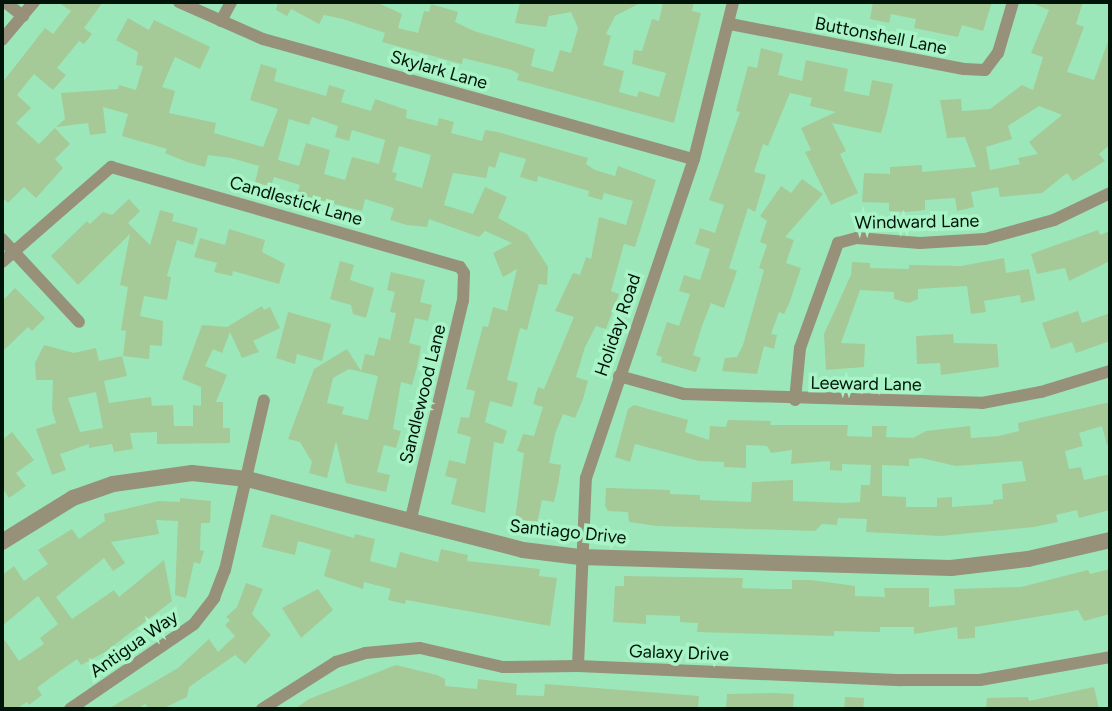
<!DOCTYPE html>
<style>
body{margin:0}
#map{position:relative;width:1112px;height:711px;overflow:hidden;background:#9be7ba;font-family:Figtree,sans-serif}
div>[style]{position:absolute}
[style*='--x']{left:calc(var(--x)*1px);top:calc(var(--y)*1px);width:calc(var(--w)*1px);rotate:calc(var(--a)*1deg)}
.building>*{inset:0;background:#a5ca97;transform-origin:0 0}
.minor>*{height:12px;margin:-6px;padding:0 6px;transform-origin:6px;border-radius:6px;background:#969178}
.tertiary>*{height:16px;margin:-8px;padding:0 8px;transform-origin:8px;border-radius:8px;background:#969178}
span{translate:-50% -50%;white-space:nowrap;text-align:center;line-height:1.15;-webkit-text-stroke:7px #a8f4c7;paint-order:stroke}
.street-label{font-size:18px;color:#001409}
.frame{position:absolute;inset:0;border:4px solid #001409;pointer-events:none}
</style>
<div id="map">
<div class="building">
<i style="clip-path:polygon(58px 2px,103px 2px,84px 28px,92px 34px,84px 44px,79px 41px,57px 68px,66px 75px,53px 90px,34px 74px,17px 95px,31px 108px,16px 123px,39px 144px,55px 128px,70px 144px,55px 159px,63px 168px,36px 198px,24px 187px,8px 203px,2px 197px,2px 83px,45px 28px,53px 34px,71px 11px)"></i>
<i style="clip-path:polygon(278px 2px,376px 2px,402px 14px,398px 28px,418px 33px,424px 11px,429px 12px,431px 4px,458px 12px,455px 22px,474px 31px,535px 49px,531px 66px,553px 72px,560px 50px,571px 53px,578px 28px,571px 12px,549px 16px,546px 27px,515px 23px,520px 2px,642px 2px,615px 16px,606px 34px,611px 36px,603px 65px,624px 71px,619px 92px,637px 97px,639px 91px,659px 97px,666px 73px,632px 64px,634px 50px,642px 51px,652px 19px,659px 21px,663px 2px,694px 2px,692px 11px,701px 13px,674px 123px,517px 80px,519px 74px,512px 70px,463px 58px,462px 64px,382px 42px,385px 33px,343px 19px,324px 15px,319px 24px,291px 9px,287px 16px,276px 10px)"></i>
<i style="clip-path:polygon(873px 2px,992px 2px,983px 31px,962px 25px,958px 37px,914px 28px,916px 19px,891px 14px,889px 23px,870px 19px)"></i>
<i style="clip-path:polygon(evenodd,1029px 2px,1083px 2px,1076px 24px,1084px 27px,1067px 72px,1094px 80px,1110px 36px,1110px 145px,1099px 154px,1105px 161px,1073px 181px,1067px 173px,1042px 193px,1000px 197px,998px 187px,971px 192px,974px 207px,957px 211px,955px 198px,925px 200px,925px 210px,907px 212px,889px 211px,889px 203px,862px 202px,864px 173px,890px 174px,890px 167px,922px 165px,922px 172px,976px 167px,965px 137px,947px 138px,940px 100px,961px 99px,962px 111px,990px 109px,1022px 85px,1033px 90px,1043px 57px,1031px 53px,1049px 10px,1029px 2px,1039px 106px,1062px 115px,1029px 142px,1038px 154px,1018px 158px,1020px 164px,990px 170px,986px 147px,1012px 139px,1008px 126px,1039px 106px)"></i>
<i style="clip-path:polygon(evenodd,128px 18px,149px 30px,154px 20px,210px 47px,200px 69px,175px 57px,162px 87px,175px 91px,169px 113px,216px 123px,214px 133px,263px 147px,278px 109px,250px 100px,261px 64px,277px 69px,274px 81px,326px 96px,329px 85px,345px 90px,341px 102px,371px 111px,375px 99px,407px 110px,406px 118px,437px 126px,439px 118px,454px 122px,451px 133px,482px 141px,485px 130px,498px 132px,588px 158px,586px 164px,595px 170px,615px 176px,618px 166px,656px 180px,635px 247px,624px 244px,611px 291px,619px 294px,606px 329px,596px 326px,585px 347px,576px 377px,588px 381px,583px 399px,575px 418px,563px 414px,555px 434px,549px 463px,561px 465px,558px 485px,554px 502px,542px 500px,537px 523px,515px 519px,524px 453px,517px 451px,523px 434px,534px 436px,543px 407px,533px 404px,538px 387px,544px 389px,574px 317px,555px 311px,573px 273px,580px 275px,586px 257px,591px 259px,599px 217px,626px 225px,633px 201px,604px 193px,602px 200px,588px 196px,589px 191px,538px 176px,537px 182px,520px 177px,526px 159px,500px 152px,495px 168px,489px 166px,486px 178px,453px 173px,444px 205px,473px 214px,485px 187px,507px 197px,498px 218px,527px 234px,548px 267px,547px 285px,539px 284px,527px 330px,520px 328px,507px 380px,518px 383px,512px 407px,490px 401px,485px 422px,507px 431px,503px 444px,494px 442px,485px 513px,451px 504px,457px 479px,445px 476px,449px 460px,465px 464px,471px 437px,457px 433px,461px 417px,469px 418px,475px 391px,466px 389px,483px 326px,488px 327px,493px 307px,507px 311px,517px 269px,503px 277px,493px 253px,512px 243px,485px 231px,479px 237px,429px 219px,427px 227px,407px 225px,390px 220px,394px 208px,365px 199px,362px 211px,297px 194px,300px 185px,274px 177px,271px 187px,255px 182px,259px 166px,231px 158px,208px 155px,205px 167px,187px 162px,165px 153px,167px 149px,122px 136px,128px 114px,103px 107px,106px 133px,90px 135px,88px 123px,56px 127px,65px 119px,61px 93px,118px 89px,119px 85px,136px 90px,143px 66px,136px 65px,138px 52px,116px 40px,128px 18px,312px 117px,338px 126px,335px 137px,349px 141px,352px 130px,385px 140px,379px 164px,352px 157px,345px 180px,324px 174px,330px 150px,306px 143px,299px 166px,278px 160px,289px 119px,309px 125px,312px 117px,128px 18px,399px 146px,431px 155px,422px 188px,395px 180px,397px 173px,392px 172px,399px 146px)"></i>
<i style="clip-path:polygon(761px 48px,783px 54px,778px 75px,802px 81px,806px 60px,848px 69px,844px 91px,869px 96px,872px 80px,893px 84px,887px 112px,881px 133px,832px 123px,846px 151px,840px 154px,858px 193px,831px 205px,805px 152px,811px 150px,801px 128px,836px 112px,810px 106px,812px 98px,790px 93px,768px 146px,763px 144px,754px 172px,766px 175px,755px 212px,748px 208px,729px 268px,737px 271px,724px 308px,711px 303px,702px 326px,693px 355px,701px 358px,696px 372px,661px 362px,662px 357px,656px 355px,667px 322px,679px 326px,690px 294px,679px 291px,684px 275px,700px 280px,710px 249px,695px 244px,700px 228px,715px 233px,724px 205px,709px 200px,740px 112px,736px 111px,748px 66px,757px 68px)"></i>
<i style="clip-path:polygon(802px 179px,823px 194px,785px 237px,794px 240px,786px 263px,801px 268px,789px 304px,784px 314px,779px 312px,771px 334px,777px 335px,774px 349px,764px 346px,757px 374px,722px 371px,725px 358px,737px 357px,743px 345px,764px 270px,759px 268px,767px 245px,760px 242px,767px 221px,760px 216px,781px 186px,791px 193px)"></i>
<i style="clip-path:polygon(129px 199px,140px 211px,128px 223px,150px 245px,160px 210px,174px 214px,172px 221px,198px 228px,193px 245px,177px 240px,167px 276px,171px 277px,167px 300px,144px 296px,140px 316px,163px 321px,162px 346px,150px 345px,149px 359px,123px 356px,126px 331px,121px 330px,128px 287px,120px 285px,130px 234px,78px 285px,51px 256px,87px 221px,90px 224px,103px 212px,112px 215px)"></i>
<i style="clip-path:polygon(229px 229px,265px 240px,262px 252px,285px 264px,279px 284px,233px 271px,232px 276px,214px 272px,217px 263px,194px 257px,200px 238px,225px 245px)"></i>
<i style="clip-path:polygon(1098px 230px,1100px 235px,1110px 231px,1110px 261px,1069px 281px,1065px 268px,1037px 274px,1031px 254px)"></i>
<i style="clip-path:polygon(1004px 258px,1006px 273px,1029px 269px,1035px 300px,1021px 303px,1020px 295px,984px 301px,986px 312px,971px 314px,967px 286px,918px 289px,918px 299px,909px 303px,894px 299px,894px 292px,860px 290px,841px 343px,865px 344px,864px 367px,826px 370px,824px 334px,851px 275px,852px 262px,870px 263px,870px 268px,909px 269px,909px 265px,961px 266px)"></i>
<i style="clip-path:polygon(340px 261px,354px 265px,350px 280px,374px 288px,366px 318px,353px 314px,351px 305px,330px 299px)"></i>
<i style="clip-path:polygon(evenodd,391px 272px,425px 280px,420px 302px,432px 305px,428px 321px,415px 318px,409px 343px,421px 346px,417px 367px,412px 385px,401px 382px,393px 429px,401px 431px,396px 448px,384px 445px,377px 472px,390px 475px,386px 492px,346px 483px,336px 441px,327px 478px,309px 473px,312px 462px,300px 442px,288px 439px,314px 369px,347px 349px,361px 371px,365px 354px,374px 356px,379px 337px,390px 340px,396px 313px,390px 312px,395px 292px,387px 290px,391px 272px,349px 369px,378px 376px,368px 420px,342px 414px,344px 407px,327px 403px,333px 378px,349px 369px)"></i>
<i style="clip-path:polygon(15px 288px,45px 318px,32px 331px,28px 327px,2px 352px,2px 301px)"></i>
<i style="clip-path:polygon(evenodd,262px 306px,264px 310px,270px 307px,280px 328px,253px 341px,259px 352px,242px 358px,230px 332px,222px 353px,213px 349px,205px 366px,227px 375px,216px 402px,223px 402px,223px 428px,230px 428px,230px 443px,157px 444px,157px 432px,130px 433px,133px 449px,114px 452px,112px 444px,89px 448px,89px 444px,60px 454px,66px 470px,52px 475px,36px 429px,56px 423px,52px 410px,53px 380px,36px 380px,35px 363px,44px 345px,74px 353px,96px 348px,99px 361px,122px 356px,127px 376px,104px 381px,109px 403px,151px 397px,152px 406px,173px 405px,174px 426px,193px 426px,193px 405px,201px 406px,201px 387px,182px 379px,202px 325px,227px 327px,262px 306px,96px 392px,103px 428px,80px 432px,68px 398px,96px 392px)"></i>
<i style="clip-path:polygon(1078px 311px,1082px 323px,1110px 313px,1110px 341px,1076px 353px,1072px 342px,1051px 349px,1042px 323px)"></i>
<i style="clip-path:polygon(288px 312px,331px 324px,322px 361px,297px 354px,295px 364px,276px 358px)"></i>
<i style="clip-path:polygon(953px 334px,954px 343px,997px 344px,999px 367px,941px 375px,940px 363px,917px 364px,916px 336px)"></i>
<i style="clip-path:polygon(evenodd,1110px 402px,1110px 444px,1107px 445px,1102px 426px,1079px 433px,1083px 446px,1065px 451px,1069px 469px,1081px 467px,1084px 480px,1110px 474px,1110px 510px,1079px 518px,1077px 510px,1056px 515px,1058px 522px,1034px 527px,941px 536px,866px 532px,867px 519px,838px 518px,837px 525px,822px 524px,815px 531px,657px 526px,629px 522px,628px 512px,608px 511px,605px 506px,606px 488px,610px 488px,670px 490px,670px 494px,700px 495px,700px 500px,751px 502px,752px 482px,793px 480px,793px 501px,846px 503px,860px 502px,861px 485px,870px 485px,871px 465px,842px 464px,842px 471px,830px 470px,830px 461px,791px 464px,792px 450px,771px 453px,767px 446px,746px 445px,746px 468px,724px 467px,724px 462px,699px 461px,635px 444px,630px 462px,615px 457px,628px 409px,634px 405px,688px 420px,685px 432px,709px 440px,710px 426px,726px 427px,728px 420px,771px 421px,770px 425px,848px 425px,847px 436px,872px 437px,872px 426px,887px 426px,886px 437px,913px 438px,926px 431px,970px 426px,971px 438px,999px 436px,1019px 431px,1018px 423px,1110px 402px,921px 458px,956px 466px,1022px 461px,1026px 481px,1002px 484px,1003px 499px,993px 500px,993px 504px,952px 507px,952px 497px,937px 498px,937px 507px,906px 507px,906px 497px,882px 496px,882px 465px,909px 466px,909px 459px,921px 458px)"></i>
<i style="clip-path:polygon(12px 432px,34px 460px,16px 473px,26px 486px,9px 498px,2px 488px,2px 440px)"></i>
<i style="clip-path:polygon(180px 498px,211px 501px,210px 523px,201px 523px,200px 550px,204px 551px,200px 564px,194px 562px,186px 598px,175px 595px,178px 521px,156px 520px,159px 534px,111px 542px,125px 563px,113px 571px,104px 558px,56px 597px,72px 619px,114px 590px,119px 597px,164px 560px,172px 601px,105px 652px,81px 665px,77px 659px,50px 678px,37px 688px,42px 695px,29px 705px,27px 702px,16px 709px,2px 709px,2px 636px,19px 661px,44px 644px,40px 638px,58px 624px,38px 596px,2px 626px,2px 575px,14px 566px,24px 581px,48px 564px,38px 550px,72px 529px,79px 539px,105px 521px,104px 514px,159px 501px,180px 502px)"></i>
<i style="clip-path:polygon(271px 514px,354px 538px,355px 534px,375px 539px,370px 561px,396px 568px,400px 552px,438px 562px,441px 549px,468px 555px,467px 561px,540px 569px,539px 576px,557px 578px,550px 626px,406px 600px,405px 604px,388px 600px,391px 589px,364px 582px,363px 589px,324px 576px,331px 550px,298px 541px,295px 555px,262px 547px)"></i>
<i style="clip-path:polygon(1110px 569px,1110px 614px,1084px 621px,1078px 610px,975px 627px,975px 638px,958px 639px,957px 627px,914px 634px,914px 627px,880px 627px,880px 632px,834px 631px,834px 636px,697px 632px,698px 623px,680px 622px,680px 616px,646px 615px,646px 624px,613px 622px,615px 586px,624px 586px,624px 576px,743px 578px,742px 588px,774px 589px,792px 589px,792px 580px,811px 580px,855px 586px,855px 596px,885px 597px,884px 588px,929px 588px,929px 607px,955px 605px,954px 589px,1021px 587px,1088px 570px,1090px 574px)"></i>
<i style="clip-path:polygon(246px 583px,263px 589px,252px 614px,271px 635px,245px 664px,235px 655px,189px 687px,187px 697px,162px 709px,149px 709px,145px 704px,137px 709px,108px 709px,178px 668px,209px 639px,218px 652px,235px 636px,225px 625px,230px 620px,226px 617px,237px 607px)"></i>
<i style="clip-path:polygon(318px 589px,333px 610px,301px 638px,282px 608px)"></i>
<i style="clip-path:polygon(396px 665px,437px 675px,445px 679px,445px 686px,477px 689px,478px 679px,517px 684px,516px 695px,544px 696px,545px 684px,699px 696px,698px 709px,295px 709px,309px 699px)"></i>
<i style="clip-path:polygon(1094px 687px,1099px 709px,986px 709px,987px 698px,1028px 697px,1029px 701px)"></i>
<i style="clip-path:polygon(775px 693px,794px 694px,793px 709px,726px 709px,727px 694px)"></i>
<i style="left:845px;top:697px;width:19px;height:12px;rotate:3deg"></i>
</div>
<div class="minor">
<i style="--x:5;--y:2;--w:23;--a:38"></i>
<i style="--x:179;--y:2;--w:92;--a:23.8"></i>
<i style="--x:263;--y:39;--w:447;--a:15.6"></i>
<i style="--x:221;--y:21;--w:21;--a:-62"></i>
<i style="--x:730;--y:24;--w:238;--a:10.9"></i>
<i style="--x:964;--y:69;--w:21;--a:3"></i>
<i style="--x:985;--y:70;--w:21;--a:-53"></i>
<i style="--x:998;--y:53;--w:53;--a:-73.6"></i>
<i style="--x:2;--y:40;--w:50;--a:-49.9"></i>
<i style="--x:2;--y:239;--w:113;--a:47.1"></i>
<i style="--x:2;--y:262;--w:145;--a:-41.1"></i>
<i style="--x:111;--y:167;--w:363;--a:16"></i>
<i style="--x:460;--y:267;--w:7;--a:56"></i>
<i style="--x:464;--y:273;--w:27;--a:92"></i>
<i style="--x:463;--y:300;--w:228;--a:103.4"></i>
<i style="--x:619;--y:376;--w:67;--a:15.5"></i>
<i style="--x:684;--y:394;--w:298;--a:1.7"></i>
<i style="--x:982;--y:403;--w:60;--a:-10.6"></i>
<i style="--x:1041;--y:392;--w:72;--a:-16.9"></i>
<i style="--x:795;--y:400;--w:52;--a:-84.5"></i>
<i style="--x:800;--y:348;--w:112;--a:-70.1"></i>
<i style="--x:838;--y:243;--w:20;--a:-15"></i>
<i style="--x:857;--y:238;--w:63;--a:4.5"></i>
<i style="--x:920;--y:243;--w:65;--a:-3.5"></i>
<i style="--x:985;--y:239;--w:72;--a:-15.4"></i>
<i style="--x:1054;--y:220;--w:62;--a:-25.7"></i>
<i style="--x:578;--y:666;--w:188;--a:-87.6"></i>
<i style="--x:586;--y:478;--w:337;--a:-71.3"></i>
<i style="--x:694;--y:159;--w:162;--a:-76"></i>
<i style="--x:70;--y:709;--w:150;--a:-34.4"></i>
<i style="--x:194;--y:624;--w:33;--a:-52"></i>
<i style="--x:214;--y:598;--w:30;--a:-69"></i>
<i style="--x:225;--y:570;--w:174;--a:-77.1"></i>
<i style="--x:262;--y:709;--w:88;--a:-32.4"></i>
<i style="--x:336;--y:662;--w:30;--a:-17"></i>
<i style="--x:365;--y:653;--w:55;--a:-5.2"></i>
<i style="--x:420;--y:648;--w:85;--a:12.9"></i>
<i style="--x:503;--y:667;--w:75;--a:-0.8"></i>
<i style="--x:578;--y:666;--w:324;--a:2.5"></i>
<i style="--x:902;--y:680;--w:78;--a:0"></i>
<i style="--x:980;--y:680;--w:132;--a:-10"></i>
</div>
<div class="tertiary">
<i style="--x:2;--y:542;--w:84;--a:-31.8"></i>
<i style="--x:73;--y:498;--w:42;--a:-19.3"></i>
<i style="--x:113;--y:484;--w:80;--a:-7.9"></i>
<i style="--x:192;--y:473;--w:55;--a:6.2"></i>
<i style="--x:247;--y:479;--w:285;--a:14.4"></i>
<i style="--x:523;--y:550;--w:57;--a:7"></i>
<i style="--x:580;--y:557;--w:371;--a:1.7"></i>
<i style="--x:951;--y:568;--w:78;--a:-6.7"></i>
<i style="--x:1028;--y:559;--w:84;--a:-13"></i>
</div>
<div class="street-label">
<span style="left:881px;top:36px;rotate:11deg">Buttonshell Lane</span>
<span style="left:439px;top:70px;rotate:16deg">Skylark Lane</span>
<span style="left:296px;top:201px;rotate:16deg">Candlestick Lane</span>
<span style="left:917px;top:222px;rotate:-1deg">Windward Lane</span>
<span style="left:618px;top:325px;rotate:-71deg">Holiday Road</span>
<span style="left:866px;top:384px;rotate:1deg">Leeward Lane</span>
<span style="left:423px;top:394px;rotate:-76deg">Sandlewood Lane</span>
<span style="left:568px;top:532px;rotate:6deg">Santiago Drive</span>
<span style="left:134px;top:644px;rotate:-35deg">Antigua Way</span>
<span style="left:679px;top:653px;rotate:2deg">Galaxy Drive</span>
</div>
<div class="frame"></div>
</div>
